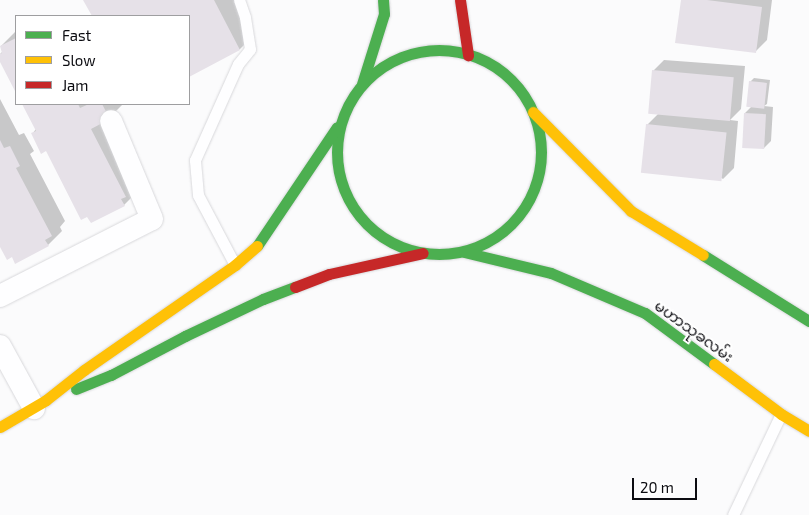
<!DOCTYPE html>
<meta charset="utf-8">
<style>
body{margin:0}
#map{position:relative;width:809px;height:515px;overflow:hidden;background:#fbfbfc;font-family:"Exo 2","Noto Sans Myanmar",sans-serif}
div>[style]{position:absolute}
[style*='--x']{left:calc(var(--x)*1px);top:calc(var(--y)*1px);width:calc(var(--w)*1px);rotate:calc(var(--a)*1deg)}
.shadow>*{inset:0;background:#0003}
.building>*{inset:0;background:#e6e1e8;transform-origin:0 0}
.roads{filter:drop-shadow(0 0 1px #d8d8db) drop-shadow(0 0 1px #d8d8db)}
.lane>*{height:11px;margin:-5.5px;padding:0 5.5px;transform-origin:5.5px;border-radius:5.5px;background:#fefeff}
.street>*{height:22px;margin:-11px;padding:0 11px;transform-origin:11px;border-radius:11px;background:#fefeff}
.fast>*{height:11px;margin:-5.5px;padding:0 5.5px;transform-origin:5.5px;border-radius:5.5px;background:#4caf50}
.fast>.ring{margin:-5.5px;padding:0;box-sizing:content-box;background:none;border:11px solid #4caf50;border-radius:50%}
.slow>*{height:11px;margin:-5.5px;padding:0 5.5px;transform-origin:5.5px;border-radius:5.5px;background:#ffc107}
.jam>*{height:11px;margin:-5.5px;padding:0 5.5px;transform-origin:5.5px;border-radius:5.5px;background:#c62828}
span{translate:-50% -50%;white-space:nowrap;text-align:center;line-height:1.15;-webkit-text-stroke:4px #fff;paint-order:stroke}
.street-label{font-size:15px;color:#0c0c11}
.legend{position:absolute;left:15px;top:15px;width:175px;height:90px;box-sizing:border-box;background:#fff;border:1px solid #9e9ea0;margin:0;padding:6px 9px;list-style:none;font-size:15px;color:#0c0c11}
.legend li{display:flex;align-items:center;gap:10px;height:25px}
.legend b{width:25px;border:1px solid #9e9ea0}
.scale{position:absolute;left:632px;top:478px;width:65px;height:22px;box-sizing:border-box;border:2px solid #0c0c11;border-top:0;padding-left:6px;font-size:15px;line-height:18px;white-space:nowrap;color:#0c0c11;-webkit-text-stroke:4px #fff;paint-order:stroke}
</style>
<div id="map">
<div class="shadow">
<i style="clip-path:polygon(85px 0,235px 0,254px 35px,240px 49px,189px 75px,189px 16px,93px 16px)"></i>
<i style="clip-path:polygon(682px 0,772px 0,767px 40px,756px 51px)"></i>
<i style="clip-path:polygon(15px 32px,16px 32px,16px 91px,0 59px,0 54px,3px 51px,1px 46px)"></i>
<i style="clip-path:polygon(664px 60px,745px 66px,741px 109px,730px 120px,738px 121px,734px 168px,723px 179px,647px 125px,658px 114px,653px 71px)"></i>
<i style="clip-path:polygon(754px 78px,770px 80px,767px 104px,764px 106px,773px 107px,771px 141px,763px 149px,745px 113px,752px 106px,750px 82px)"></i>
<i style="clip-path:polygon(0 99px,19px 135px,24px 133px,34px 151px,30px 154px,65px 221px,60px 227px,62px 231px,48px 245px,12px 255px,0 244px)"></i>
<i style="clip-path:polygon(23px 104px,123px 104px,109px 118px,138px 191px,124px 205px,46px 149px,32px 134px,36px 129px)"></i>
</div>
<div class="building">
<i style="clip-path:polygon(83px 0,214px 0,240px 50px,189px 77px,189px 16px,92px 16px)"></i>
<i style="clip-path:polygon(681px 0,707px 0,762px 7px,756px 53px,675px 43px)"></i>
<i style="clip-path:polygon(16px 38px,16px 93px,0 62px,0 54px,2px 53px,0 46px)"></i>
<i style="left:652px;top:70px;width:82px;height:44px;rotate:5deg"></i>
<i style="left:749px;top:81px;width:18px;height:26px;rotate:6deg"></i>
<i style="clip-path:polygon(22px 104px,78px 104px,80px 108px,89px 104px,102px 104px,110px 119px,91px 129px,126px 197px,121px 199px,125px 206px,91px 223px,87px 217px,81px 220px,46px 151px,41px 154px,31px 133px,36px 131px)"></i>
<i style="left:744px;top:113px;width:22px;height:35px;rotate:3deg"></i>
<i style="left:646px;top:124px;width:81px;height:49px;rotate:6deg"></i>
<i style="clip-path:polygon(0 140px,4px 148px,10px 146px,20px 166px,16px 168px,52px 236px,45px 240px,49px 246px,15px 264px,12px 257px,7px 260px,0 247px)"></i>
</div>
<div class="roads">
<div class="lane">
<i style="--x:235;--y:265;--w:79;--a:-117.9"></i>
<i style="--x:198;--y:195;--w:35;--a:-95"></i>
<i style="--x:195;--y:160;--w:105;--a:-65.9"></i>
<i style="--x:238;--y:64;--w:19;--a:-51"></i>
<i style="--x:250;--y:49;--w:32;--a:-99"></i>
<i style="--x:245;--y:17;--w:18;--a:-109"></i>
<i style="--x:733;--y:515;--w:112;--a:-64.6"></i>
</div>
<div class="street">
<i style="--x:0;--y:296;--w:170;--a:-26.9"></i>
<i style="--x:152;--y:219;--w:106;--a:-112.7"></i>
<i style="--x:0;--y:346;--w:71;--a:61.3"></i>
</div>
<div class="fast">
<i class="ring" style="left:337px;top:50px;width:193px;height:193px"></i>
<i style="--x:362;--y:84;--w:73;--a:-72.6"></i>
<i style="--x:384;--y:14;--w:14;--a:-94"></i>
<i style="--x:257;--y:246;--w:143;--a:-56.1"></i>
<i style="--x:464;--y:252;--w:89;--a:13.6"></i>
<i style="--x:551;--y:273;--w:102;--a:23.1"></i>
<i style="--x:645;--y:313;--w:86;--a:36.5"></i>
<i style="--x:703;--y:255;--w:125;--a:31.9"></i>
<i style="--x:76;--y:389;--w:38;--a:-22"></i>
<i style="--x:111;--y:375;--w:84;--a:-27.8"></i>
<i style="--x:185;--y:336;--w:86;--a:-25.4"></i>
<i style="--x:263;--y:299;--w:34;--a:-21"></i>
</div>
<div class="slow">
<i style="--x:533;--y:112;--w:139;--a:45.3"></i>
<i style="--x:631;--y:211;--w:84;--a:31.4"></i>
<i style="--x:714;--y:364;--w:84;--a:36.7"></i>
<i style="--x:781;--y:414;--w:33;--a:31"></i>
<i style="--x:0;--y:427;--w:53;--a:-30.4"></i>
<i style="--x:46;--y:400;--w:48;--a:-38.3"></i>
<i style="--x:84;--y:370;--w:184;--a:-34.8"></i>
<i style="--x:235;--y:265;--w:29;--a:-41"></i>
</div>
<div class="jam">
<i style="--x:460;--y:0;--w:56;--a:81.7"></i>
<i style="--x:295;--y:287;--w:36;--a:-21"></i>
<i style="--x:329;--y:274;--w:96;--a:-12.6"></i>
</div>
</div>
<div class="street-label">
<span style="left:694px;top:331px;rotate:36deg">မဟာသုခလမ်း</span>
</div>
<ul class="legend">
<li><b style="height:6px;background:#4caf50"></b>Fast</li>
<li><b style="height:6px;background:#ffc107"></b>Slow</li>
<li><b style="height:6px;background:#c62828"></b>Jam</li>
</ul>
<div class="scale">20 m</div>
</div>
